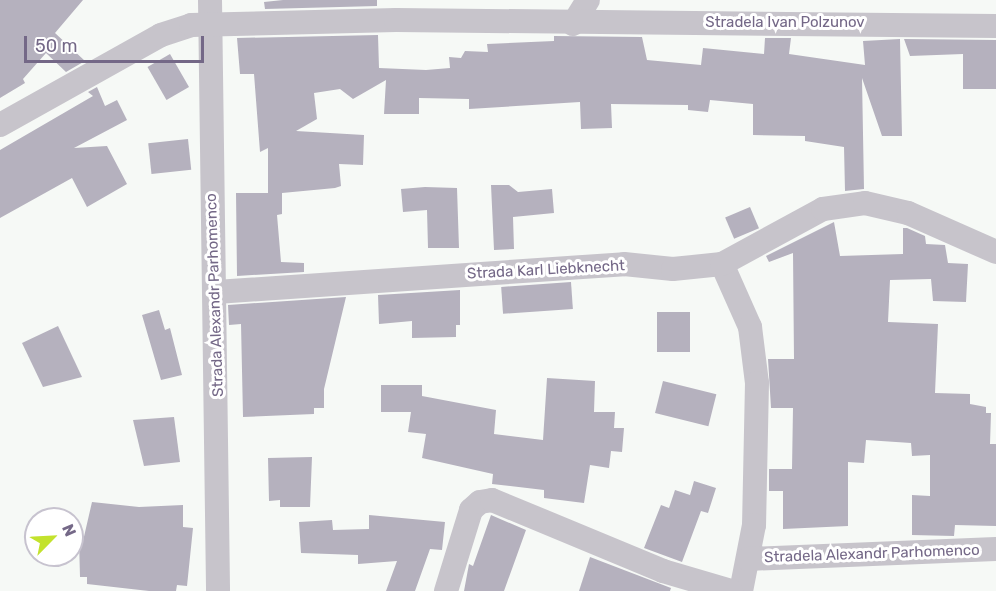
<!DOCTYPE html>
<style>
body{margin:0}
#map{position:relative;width:996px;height:591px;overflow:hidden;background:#f6f9f6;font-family:Rubik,sans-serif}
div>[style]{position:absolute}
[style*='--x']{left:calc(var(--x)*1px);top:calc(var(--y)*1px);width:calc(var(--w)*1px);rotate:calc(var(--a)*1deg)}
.building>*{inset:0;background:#b5b1be;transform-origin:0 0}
.minor>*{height:24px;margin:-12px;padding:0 12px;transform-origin:12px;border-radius:12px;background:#c7c4cb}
span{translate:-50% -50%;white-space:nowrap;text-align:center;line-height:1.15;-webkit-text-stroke:6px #fff;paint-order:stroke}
.street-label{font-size:15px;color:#746887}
.north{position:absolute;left:24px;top:507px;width:60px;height:60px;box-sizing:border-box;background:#fff;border:2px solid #c7c3cf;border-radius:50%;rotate:66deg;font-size:16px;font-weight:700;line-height:24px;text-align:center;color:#746887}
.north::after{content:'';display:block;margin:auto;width:21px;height:27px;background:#c3e22d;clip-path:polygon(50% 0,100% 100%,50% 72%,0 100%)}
.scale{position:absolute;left:24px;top:36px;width:180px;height:27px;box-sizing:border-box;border:3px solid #746887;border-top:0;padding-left:8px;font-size:18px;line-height:21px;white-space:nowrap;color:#746887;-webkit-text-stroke:4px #fff;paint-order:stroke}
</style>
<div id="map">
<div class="building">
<i style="clip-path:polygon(0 0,83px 0,55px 33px,85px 61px,66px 72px,46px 53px,23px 79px,25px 83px,0 98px)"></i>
<i style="clip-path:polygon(283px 0,377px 0,377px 6px,265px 9px,264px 2px)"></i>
<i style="clip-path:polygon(378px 35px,379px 68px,426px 70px,450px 68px,449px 57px,461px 58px,465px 51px,488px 52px,487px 44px,554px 41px,554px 36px,642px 37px,647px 60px,701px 65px,703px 48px,764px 54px,765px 38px,791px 38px,789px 54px,865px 65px,863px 41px,900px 39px,902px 136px,882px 136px,862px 78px,864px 189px,845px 191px,844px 147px,805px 141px,805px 136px,753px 135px,753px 104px,710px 100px,708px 112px,688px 110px,688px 105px,611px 104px,612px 128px,581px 129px,580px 102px,469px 109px,469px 99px,419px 98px,419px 114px,384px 114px,386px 80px,353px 99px,340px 89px,314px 93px,317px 119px,296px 131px,364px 135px,363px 165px,339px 164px,341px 186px,335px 188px,282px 193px,282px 214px,277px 215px,281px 262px,304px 263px,304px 272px,237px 276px,236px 193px,268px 193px,268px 148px,260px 152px,254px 74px,240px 74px,237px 38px)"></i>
<i style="clip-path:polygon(904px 39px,996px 40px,996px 89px,963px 89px,963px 54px,910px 56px)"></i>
<i style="left:170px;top:54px;width:38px;height:26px;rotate:60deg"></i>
<i style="clip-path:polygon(97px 87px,105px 106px,117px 100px,127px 120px,74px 148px,107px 146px,127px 184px,87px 207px,72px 178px,0 218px,0 150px,93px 96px,88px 92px)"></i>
<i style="left:188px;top:139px;width:31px;height:40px;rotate:84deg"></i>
<i style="clip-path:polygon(491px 185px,509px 185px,518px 192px,552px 189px,554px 213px,513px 217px,514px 249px,494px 250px)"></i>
<i style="clip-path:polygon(425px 187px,457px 188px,459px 248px,428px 248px,427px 210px,403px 212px,401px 189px)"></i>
<i style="left:750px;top:207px;width:23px;height:27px;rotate:67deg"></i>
<i style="clip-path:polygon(834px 222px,840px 256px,903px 254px,903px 228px,907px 228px,925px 236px,926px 244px,945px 245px,948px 263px,968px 264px,966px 302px,933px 301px,931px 279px,890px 280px,888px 322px,938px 324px,935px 393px,970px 394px,970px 404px,986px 407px,986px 413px,991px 413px,990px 444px,996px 444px,996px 526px,955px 525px,954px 536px,912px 535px,912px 495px,930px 496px,930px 455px,912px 456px,911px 443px,866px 440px,864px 463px,848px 462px,848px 526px,783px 529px,783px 491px,769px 491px,769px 469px,792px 469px,793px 408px,771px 408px,768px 359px,794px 359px,793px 253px,769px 262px,766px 256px)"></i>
<i style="left:571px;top:282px;width:27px;height:70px;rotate:86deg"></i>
<i style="clip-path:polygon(460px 290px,460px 325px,456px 325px,456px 337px,412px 338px,412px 321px,379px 324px,378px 295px)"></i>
<i style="clip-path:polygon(346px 297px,324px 389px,324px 408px,314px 408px,314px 414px,243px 417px,241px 324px,229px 325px,228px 305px)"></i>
<i style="clip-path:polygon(159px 310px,165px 330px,170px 328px,182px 375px,161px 380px,142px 315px)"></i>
<i style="left:690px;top:312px;width:40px;height:33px;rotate:90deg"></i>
<i style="clip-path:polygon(58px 326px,82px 377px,43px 387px,22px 343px)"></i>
<i style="clip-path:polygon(547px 378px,595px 381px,594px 412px,615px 412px,614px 428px,624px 428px,622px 452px,611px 451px,609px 468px,590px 465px,584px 503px,544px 498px,544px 490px,492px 484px,493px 474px,422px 458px,426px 434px,408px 432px,411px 412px,381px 412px,381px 385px,422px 385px,422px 396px,496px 410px,494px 434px,543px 440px)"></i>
<i style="left:663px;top:381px;width:55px;height:33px;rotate:14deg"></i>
<i style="clip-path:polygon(174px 417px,180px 462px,144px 466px,133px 420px)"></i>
<i style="clip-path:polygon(312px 457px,310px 507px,280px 507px,280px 500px,269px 501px,268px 458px)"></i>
<i style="clip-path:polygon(694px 481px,716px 488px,708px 513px,701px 511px,682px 562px,644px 548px,661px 505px,669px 508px,675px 490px,690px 495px)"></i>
<i style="clip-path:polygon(92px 502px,139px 507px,183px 505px,183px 527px,193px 528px,187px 586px,177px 585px,176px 591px,149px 591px,87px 584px,87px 577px,80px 577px,79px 540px,83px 541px)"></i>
<i style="clip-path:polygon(369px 515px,445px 522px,442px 550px,430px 549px,415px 591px,386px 591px,397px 561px,358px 564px,358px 555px,301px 553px,299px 522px,332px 520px,333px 530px,369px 529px)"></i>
<i style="clip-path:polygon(491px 515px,526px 530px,504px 591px,464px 591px,469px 564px,473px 566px)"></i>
<i style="clip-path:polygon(590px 557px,671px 588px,670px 591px,579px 591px)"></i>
</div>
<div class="minor">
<i style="--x:210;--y:0;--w:591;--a:89.22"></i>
<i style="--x:573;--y:24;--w:28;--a:-58"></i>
<i style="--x:0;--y:125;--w:184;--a:-29.2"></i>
<i style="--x:161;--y:35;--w:32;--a:-18"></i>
<i style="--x:191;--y:25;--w:205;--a:-1.4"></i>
<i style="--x:396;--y:20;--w:600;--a:0.57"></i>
<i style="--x:722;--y:264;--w:69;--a:66"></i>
<i style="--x:750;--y:327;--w:56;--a:82.9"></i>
<i style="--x:757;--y:383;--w:142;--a:91.2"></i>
<i style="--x:754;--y:525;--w:67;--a:101.1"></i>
<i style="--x:216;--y:292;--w:409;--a:-3.9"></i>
<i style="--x:624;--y:264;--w:49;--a:5.8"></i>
<i style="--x:673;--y:269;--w:49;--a:-5.8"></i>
<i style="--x:722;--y:264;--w:115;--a:-28.6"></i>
<i style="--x:823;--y:209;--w:42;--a:-8.1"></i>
<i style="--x:865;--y:203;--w:44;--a:13.1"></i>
<i style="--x:908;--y:213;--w:96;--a:23.9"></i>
<i style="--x:748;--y:559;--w:248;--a:-2.3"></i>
<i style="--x:446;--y:591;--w:85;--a:-72.8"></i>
<i style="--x:471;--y:510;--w:12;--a:-42"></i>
<i style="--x:480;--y:502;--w:12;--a:-9"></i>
<i style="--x:492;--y:500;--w:185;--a:22.5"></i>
<i style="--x:663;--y:571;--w:71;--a:16.4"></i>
</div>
<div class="street-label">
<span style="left:785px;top:23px">Stradela Ivan Polzunov</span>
<span style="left:546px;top:270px;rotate:-3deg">Strada Karl Liebknecht</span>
<span style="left:215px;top:295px;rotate:-92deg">Strada Alexandr Parhomenco</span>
<span style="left:872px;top:554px;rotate:-2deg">Stradela Alexandr Parhomenco</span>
</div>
<div class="north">N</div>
<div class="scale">50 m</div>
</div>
